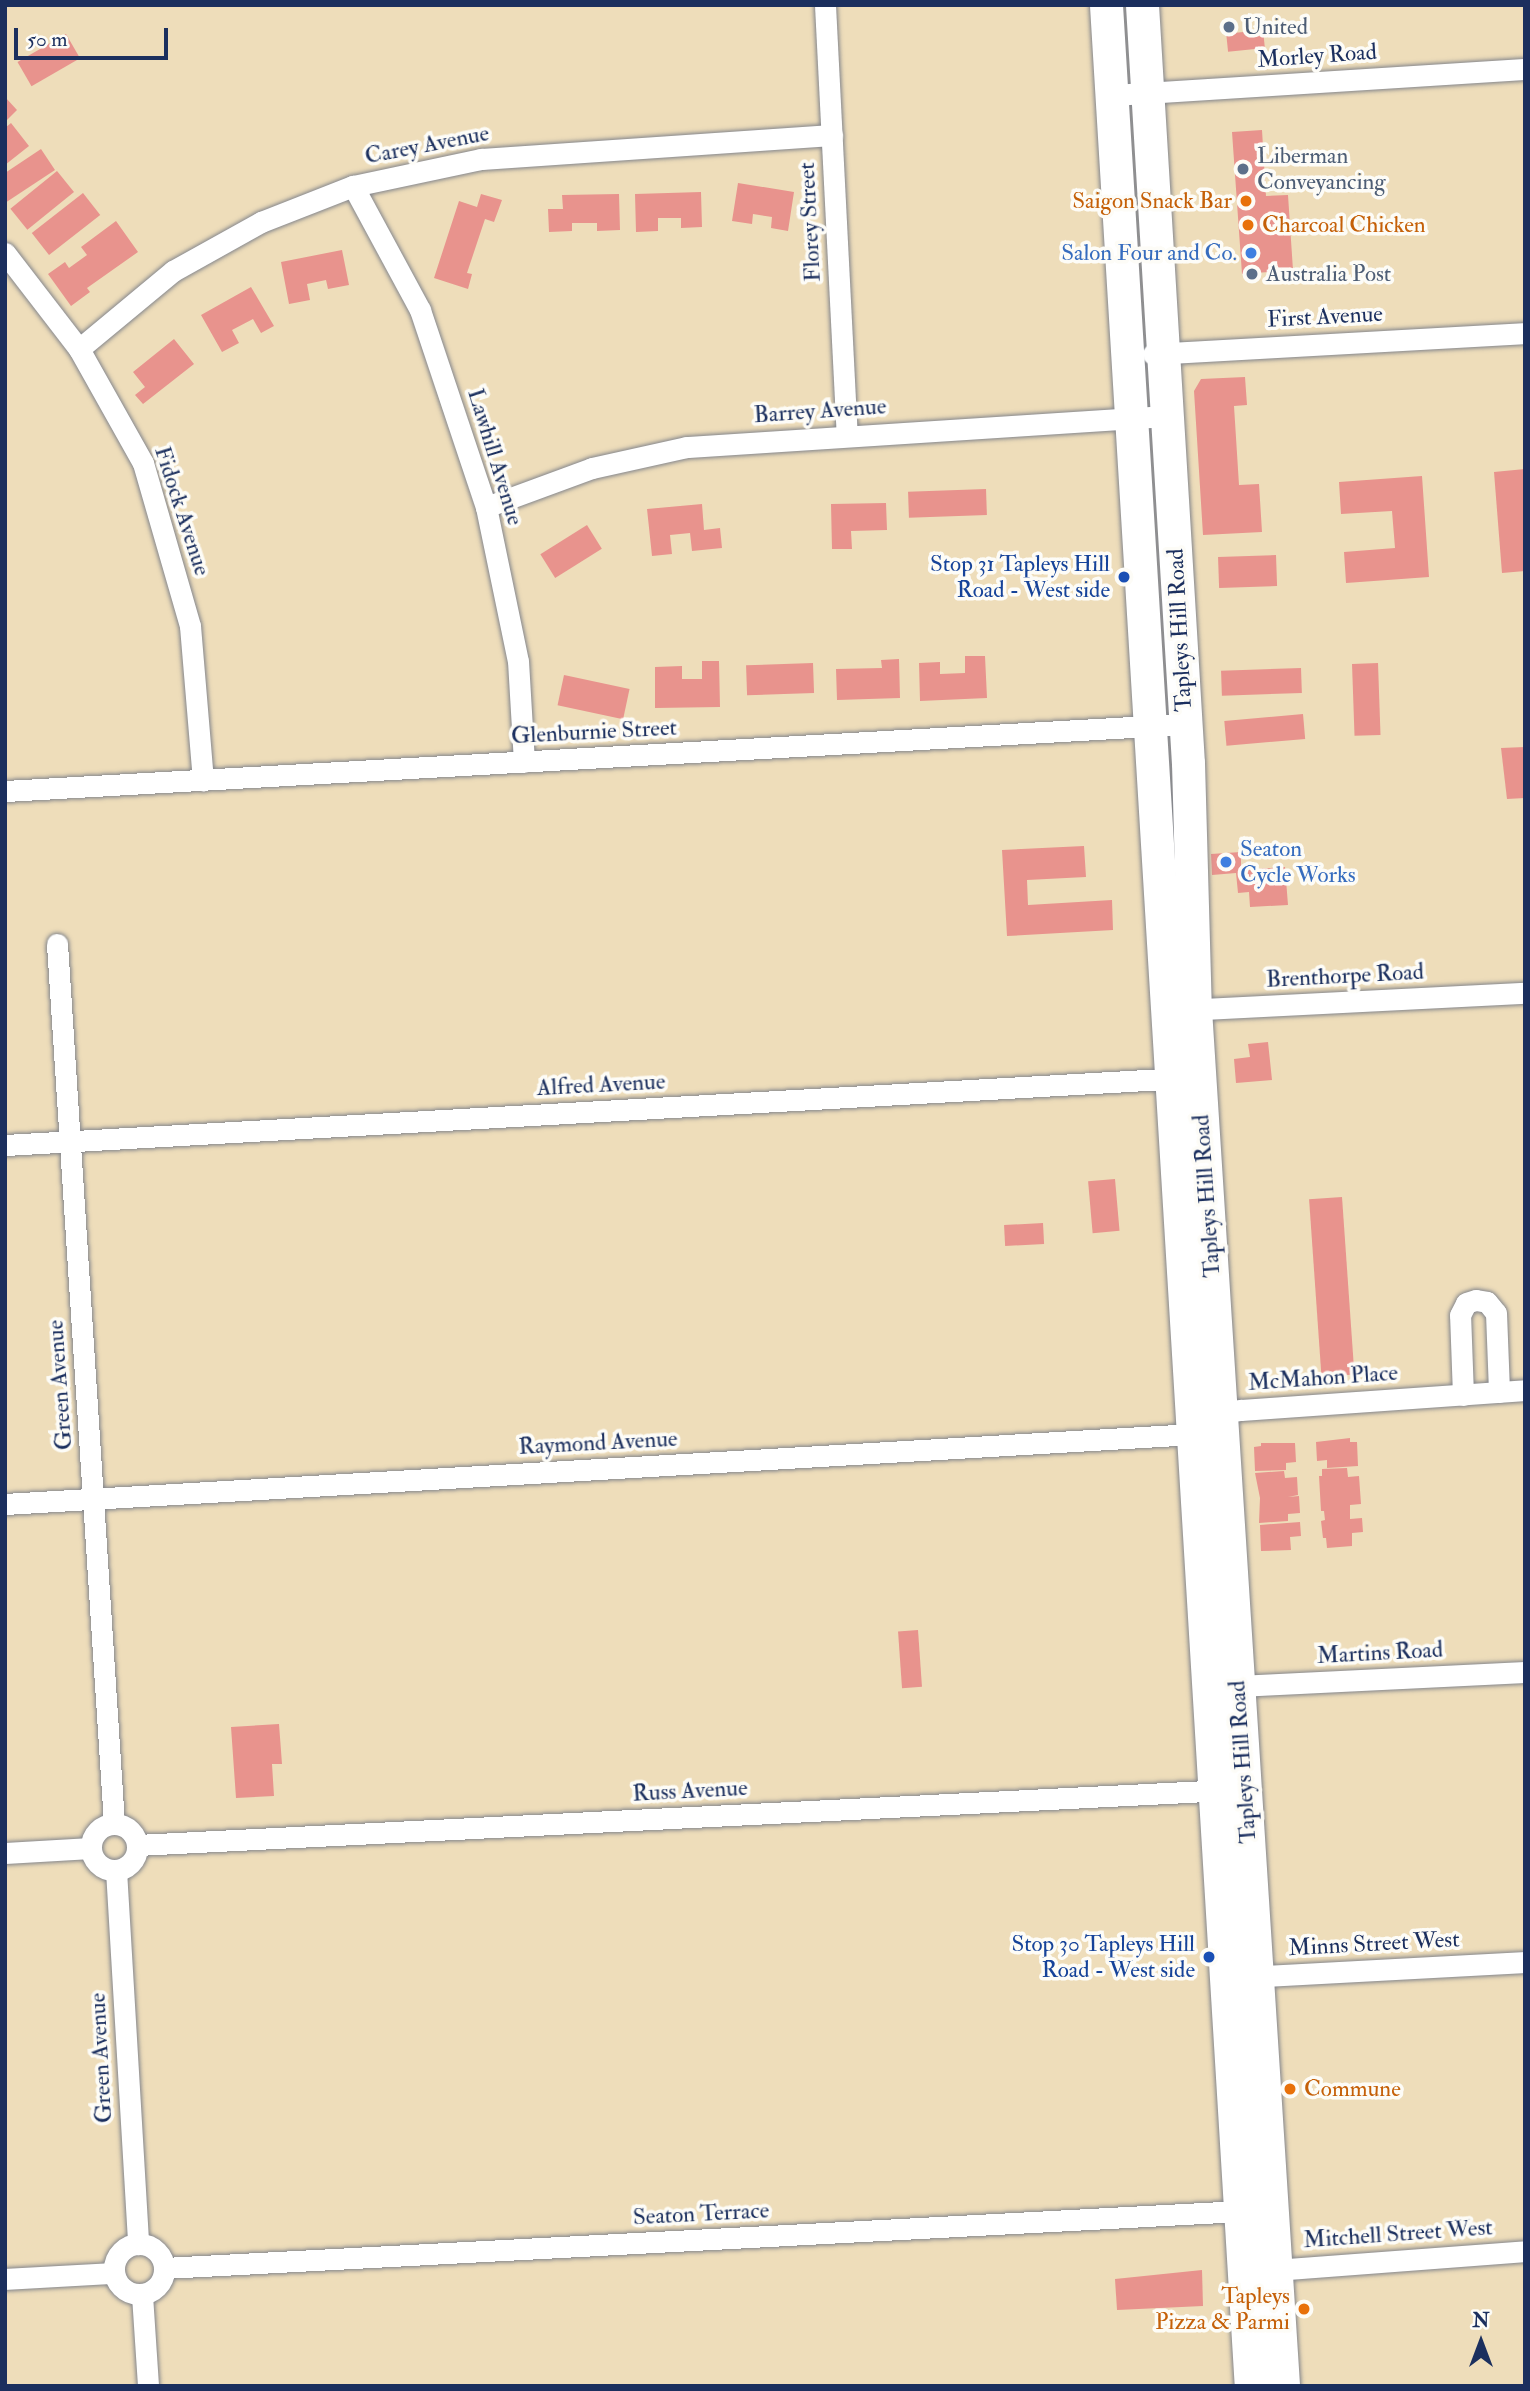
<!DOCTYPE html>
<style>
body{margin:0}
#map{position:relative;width:1530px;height:2391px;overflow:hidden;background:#eeddba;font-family:"IM FELL Double Pica",serif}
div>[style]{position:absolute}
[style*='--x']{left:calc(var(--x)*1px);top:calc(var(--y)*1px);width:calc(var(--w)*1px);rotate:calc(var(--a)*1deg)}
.building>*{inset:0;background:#e8938d;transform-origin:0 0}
.roads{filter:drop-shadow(0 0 2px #84868c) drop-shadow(0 0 2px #84868c)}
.minor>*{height:21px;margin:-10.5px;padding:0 10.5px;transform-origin:10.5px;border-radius:10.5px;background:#fff}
.minor>.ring{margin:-10.5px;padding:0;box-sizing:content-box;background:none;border:21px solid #fff;border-radius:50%}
.primary>*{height:33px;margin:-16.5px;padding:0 16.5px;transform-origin:16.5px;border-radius:16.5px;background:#fff}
.dots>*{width:19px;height:19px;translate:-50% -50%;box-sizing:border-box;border:4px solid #fdfcf7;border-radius:50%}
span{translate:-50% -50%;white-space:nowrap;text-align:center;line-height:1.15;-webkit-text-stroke:7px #fdfcf7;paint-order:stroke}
.service-label{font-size:23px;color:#4e5e75}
.left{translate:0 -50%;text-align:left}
.street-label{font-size:23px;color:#1b2f5e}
.food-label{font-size:23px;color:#c56008}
.right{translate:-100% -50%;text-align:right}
.shop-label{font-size:23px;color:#366cbe}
.transit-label{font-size:23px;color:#164399}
.frame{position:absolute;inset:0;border:7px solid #1b2f5e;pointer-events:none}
.north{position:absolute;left:1446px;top:2307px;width:70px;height:70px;-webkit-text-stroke:5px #fdfcf7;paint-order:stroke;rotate:0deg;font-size:19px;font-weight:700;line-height:28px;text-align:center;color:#1b2f5e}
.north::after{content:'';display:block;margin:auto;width:24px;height:32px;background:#1b2f5e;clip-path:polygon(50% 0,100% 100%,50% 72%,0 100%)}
.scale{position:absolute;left:14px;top:28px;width:154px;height:32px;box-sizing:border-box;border:4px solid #1b2f5e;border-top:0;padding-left:9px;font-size:21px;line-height:24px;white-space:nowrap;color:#1b2f5e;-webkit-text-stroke:5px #fdfcf7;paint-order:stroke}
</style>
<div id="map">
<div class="building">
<i style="left:1263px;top:30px;width:18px;height:37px;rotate:84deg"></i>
<i style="left:66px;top:34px;width:28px;height:56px;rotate:60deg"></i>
<i style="clip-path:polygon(5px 97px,17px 110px,5px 122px)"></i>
<i style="clip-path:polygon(11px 123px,29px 146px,5px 165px,5px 128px)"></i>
<i style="clip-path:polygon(1262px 130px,1266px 196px,1288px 195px,1293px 270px,1242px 274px,1232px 132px)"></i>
<i style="clip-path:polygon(41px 149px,55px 170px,5px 203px,5px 173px)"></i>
<i style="left:57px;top:171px;width:27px;height:60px;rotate:51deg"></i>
<i style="clip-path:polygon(738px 183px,794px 192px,788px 231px,771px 228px,772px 217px,753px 214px,752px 224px,732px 221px)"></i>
<i style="clip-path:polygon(701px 192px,702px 227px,681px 228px,681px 218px,658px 218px,658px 231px,636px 232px,635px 194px)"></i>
<i style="left:83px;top:193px;width:28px;height:65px;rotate:52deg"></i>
<i style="clip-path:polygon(481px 194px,502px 200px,494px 222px,485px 219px,467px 273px,472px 274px,468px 289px,434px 278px,459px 201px,477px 207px)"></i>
<i style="clip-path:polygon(619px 194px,620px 230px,597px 231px,597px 223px,572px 223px,572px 231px,549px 232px,548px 209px,563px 209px,562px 195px)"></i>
<i style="clip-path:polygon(116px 221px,138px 252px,87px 288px,90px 292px,71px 306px,48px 274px,65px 262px,69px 268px,87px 255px,81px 247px)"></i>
<i style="clip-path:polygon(342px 250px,349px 285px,328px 289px,326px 280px,307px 284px,310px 300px,289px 304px,281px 262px)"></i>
<i style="clip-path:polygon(251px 287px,274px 326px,261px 333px,253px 319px,232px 330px,239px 343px,222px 352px,201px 315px)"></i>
<i style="clip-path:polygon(174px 339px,194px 364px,143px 404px,135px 395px,145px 387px,133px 372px)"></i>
<i style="clip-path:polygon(1245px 377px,1247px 405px,1234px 406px,1239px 485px,1259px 484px,1262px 532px,1203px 535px,1194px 391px,1201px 379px)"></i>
<i style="clip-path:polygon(1525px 469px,1525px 571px,1502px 573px,1494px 472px)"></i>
<i style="clip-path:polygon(1422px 476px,1429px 577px,1346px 583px,1344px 552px,1395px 548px,1392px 511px,1341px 514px,1339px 482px)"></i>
<i style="left:986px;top:489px;width:26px;height:78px;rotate:88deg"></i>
<i style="clip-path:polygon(886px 503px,887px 530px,851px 531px,852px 549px,832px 549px,831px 504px)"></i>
<i style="clip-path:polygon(702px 504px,704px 530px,720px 528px,722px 548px,692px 551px,690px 533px,670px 535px,672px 554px,652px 556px,647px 509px)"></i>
<i style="left:587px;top:525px;width:28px;height:55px;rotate:58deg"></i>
<i style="left:1276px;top:555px;width:31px;height:58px;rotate:88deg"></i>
<i style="clip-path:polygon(965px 656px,985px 656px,987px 698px,920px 701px,919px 663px,940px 662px,940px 674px,965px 673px)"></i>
<i style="clip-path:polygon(899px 659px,900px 698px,837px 700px,836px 669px,882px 668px,881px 660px)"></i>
<i style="clip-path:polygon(702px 661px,719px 661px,720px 707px,655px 708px,655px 667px,682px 666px,682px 679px,702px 679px)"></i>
<i style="left:813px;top:663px;width:30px;height:67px;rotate:88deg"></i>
<i style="left:1378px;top:663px;width:72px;height:26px;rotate:88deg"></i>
<i style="left:1301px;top:668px;width:25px;height:80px;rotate:88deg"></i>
<i style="left:564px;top:675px;width:67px;height:31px;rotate:12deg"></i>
<i style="left:1303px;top:714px;width:25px;height:79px;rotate:85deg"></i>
<i style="clip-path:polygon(1525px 747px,1525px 798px,1507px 799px,1501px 748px)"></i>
<i style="clip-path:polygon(1084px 846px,1086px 877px,1027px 880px,1028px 905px,1112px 900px,1113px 930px,1007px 936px,1002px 850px)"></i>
<i style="clip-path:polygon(1241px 852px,1241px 870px,1285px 867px,1288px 905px,1250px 907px,1249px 892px,1238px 893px,1236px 873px,1212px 875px,1211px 854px)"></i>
<i style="clip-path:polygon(1268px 1042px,1272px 1080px,1236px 1083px,1234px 1059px,1250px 1057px,1248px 1044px)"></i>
<i style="left:1115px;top:1179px;width:52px;height:27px;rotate:85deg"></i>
<i style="left:1342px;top:1197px;width:178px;height:33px;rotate:86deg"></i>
<i style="left:1043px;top:1223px;width:21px;height:39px;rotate:87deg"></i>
<i style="clip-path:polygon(1350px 1438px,1350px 1442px,1357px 1442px,1358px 1466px,1327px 1468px,1327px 1460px,1317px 1461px,1316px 1442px)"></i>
<i style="clip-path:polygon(1261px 1443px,1295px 1443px,1296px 1462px,1286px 1463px,1286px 1470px,1255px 1471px,1254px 1447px,1261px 1446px)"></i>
<i style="clip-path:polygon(1347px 1468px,1348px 1477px,1359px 1476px,1361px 1504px,1350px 1505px,1350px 1519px,1362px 1518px,1363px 1532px,1352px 1533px,1352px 1546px,1327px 1548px,1326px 1538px,1323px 1538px,1321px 1521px,1325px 1520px,1324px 1511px,1321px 1511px,1319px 1476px,1322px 1476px,1322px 1469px)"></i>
<i style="clip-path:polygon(1284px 1471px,1285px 1478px,1297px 1477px,1298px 1495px,1288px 1497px,1299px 1496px,1300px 1513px,1288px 1514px,1288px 1521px,1259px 1523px,1260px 1498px,1255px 1473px)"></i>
<i style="clip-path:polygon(1300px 1522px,1301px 1536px,1290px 1537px,1291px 1550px,1261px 1551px,1260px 1525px)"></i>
<i style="left:918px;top:1630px;width:57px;height:20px;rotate:86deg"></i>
<i style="clip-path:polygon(279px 1724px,282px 1764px,272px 1764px,274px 1796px,236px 1798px,231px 1727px)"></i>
<i style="clip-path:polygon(1202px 2270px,1203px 2306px,1117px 2310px,1115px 2279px)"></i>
</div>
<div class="roads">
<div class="minor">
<i style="--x:825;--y:5;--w:431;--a:87.1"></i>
<i style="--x:1112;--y:95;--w:414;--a:-3.6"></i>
<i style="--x:353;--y:186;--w:141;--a:61.6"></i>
<i style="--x:420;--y:310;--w:208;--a:71.5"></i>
<i style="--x:486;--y:507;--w:157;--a:78.3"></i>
<i style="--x:518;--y:661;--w:101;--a:86.6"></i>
<i style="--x:5;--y:253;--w:121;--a:52.4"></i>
<i style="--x:79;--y:349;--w:131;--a:60.7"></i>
<i style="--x:143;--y:463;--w:170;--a:73.9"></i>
<i style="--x:190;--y:626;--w:155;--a:85.2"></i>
<i style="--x:79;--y:349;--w:122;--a:-39.7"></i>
<i style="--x:173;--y:271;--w:101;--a:-29.1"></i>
<i style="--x:261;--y:222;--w:99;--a:-21.4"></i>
<i style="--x:353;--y:186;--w:131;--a:-11.9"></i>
<i style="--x:481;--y:159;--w:352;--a:-3.9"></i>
<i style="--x:1153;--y:354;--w:373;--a:-3.2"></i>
<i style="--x:486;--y:507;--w:113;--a:-20.2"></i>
<i style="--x:592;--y:468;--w:97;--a:-12.5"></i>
<i style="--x:687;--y:447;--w:481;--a:-3.7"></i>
<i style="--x:5;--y:791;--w:1182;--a:-3.25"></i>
<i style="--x:57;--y:944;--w:882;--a:86.29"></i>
<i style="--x:1184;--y:1010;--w:341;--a:-2.9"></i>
<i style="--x:5;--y:1145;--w:1178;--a:-3.26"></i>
<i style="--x:1463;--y:1395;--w:80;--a:-92.1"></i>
<i style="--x:1460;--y:1315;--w:13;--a:-63"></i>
<i style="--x:1466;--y:1303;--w:10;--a:-17"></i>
<i style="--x:1476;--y:1300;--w:11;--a:10"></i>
<i style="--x:1487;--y:1302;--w:14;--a:51"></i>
<i style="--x:1496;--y:1313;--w:79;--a:87.8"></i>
<i style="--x:5;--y:1504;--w:1190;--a:-3.37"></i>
<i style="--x:1193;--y:1434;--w:35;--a:-37"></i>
<i style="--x:1221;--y:1413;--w:20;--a:-9"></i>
<i style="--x:1241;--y:1410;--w:285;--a:-4"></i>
<i style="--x:1238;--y:1686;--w:287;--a:-2.8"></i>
<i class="ring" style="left:91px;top:1824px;width:25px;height:25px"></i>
<i style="--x:137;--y:1845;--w:1090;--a:-2.89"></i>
<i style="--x:5;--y:1853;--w:86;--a:-3.3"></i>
<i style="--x:116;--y:1870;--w:375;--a:86.6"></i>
<i style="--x:1247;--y:1977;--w:278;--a:-3.1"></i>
<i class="ring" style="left:114px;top:2244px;width:29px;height:29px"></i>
<i style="--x:164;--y:2268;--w:1078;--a:-3.03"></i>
<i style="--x:1275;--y:2270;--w:251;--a:-4.3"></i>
<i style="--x:5;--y:2279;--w:108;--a:-3.2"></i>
<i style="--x:142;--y:2295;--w:91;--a:86.2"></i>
</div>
<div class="primary">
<i style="--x:1106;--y:5;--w:2385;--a:86.52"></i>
<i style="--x:1142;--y:5;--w:759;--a:86.53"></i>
<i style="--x:1188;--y:763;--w:246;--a:88.4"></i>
<i style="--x:1195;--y:1009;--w:1380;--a:86.34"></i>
</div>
</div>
<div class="dots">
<i style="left:1229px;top:27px;background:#5c6f8a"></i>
<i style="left:1243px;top:169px;background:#5c6f8a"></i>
<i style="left:1246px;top:201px;background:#e8710a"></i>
<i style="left:1248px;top:225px;background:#e8710a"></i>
<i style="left:1251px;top:253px;background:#3f7fe0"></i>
<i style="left:1252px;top:274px;background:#5c6f8a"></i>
<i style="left:1124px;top:577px;background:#1a4fb4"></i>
<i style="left:1226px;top:862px;background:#3f7fe0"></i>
<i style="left:1209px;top:1957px;background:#1a4fb4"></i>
<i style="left:1290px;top:2089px;background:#e8710a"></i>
<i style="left:1304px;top:2309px;background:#e8710a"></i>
</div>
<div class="service-label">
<span class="left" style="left:1243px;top:27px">United</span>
<span class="left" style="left:1257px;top:169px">Liberman<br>Conveyancing</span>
<span class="left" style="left:1266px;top:274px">Australia Post</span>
</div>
<div class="street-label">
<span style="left:1317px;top:56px;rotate:-4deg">Morley Road</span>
<span style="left:427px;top:145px;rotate:-11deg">Carey Avenue</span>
<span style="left:810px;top:222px;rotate:-93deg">Florey Street</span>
<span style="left:1325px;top:317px;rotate:-3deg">First Avenue</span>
<span style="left:820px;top:411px;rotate:-4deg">Barrey Avenue</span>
<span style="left:495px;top:457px;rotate:73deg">Lawhill Avenue</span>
<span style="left:182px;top:511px;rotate:72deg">Fidock Avenue</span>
<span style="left:1180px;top:630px;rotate:-93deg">Tapleys Hill Road</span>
<span style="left:594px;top:732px;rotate:-3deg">Glenburnie Street</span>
<span style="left:1345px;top:976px;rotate:-3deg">Brenthorpe Road</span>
<span style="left:601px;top:1085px;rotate:-3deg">Alfred Avenue</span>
<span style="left:1207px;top:1196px;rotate:-94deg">Tapleys Hill Road</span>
<span style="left:1323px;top:1378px;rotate:-4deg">McMahon Place</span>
<span style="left:60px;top:1385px;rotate:-94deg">Green Avenue</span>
<span style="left:598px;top:1443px;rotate:-3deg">Raymond Avenue</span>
<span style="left:1380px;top:1653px;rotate:-3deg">Martins Road</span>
<span style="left:1243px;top:1762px;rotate:-94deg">Tapleys Hill Road</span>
<span style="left:690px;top:1791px;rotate:-3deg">Russ Avenue</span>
<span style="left:1374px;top:1944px;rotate:-3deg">Minns Street West</span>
<span style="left:101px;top:2058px;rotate:-93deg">Green Avenue</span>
<span style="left:701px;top:2214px;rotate:-3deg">Seaton Terrace</span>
<span style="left:1398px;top:2234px;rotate:-4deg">Mitchell Street West</span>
</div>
<div class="food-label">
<span class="right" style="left:1232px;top:201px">Saigon Snack Bar</span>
<span class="left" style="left:1262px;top:225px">Charcoal Chicken</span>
<span class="left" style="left:1304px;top:2089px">Commune</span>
<span class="right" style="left:1290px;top:2309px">Tapleys<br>Pizza &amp; Parmi</span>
</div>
<div class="shop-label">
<span class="right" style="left:1237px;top:253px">Salon Four and Co.</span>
<span class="left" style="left:1240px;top:862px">Seaton<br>Cycle Works</span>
</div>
<div class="transit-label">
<span class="right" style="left:1110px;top:577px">Stop 31 Tapleys Hill<br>Road - West side</span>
<span class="right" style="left:1195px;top:1957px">Stop 30 Tapleys Hill<br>Road - West side</span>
</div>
<div class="frame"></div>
<div class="north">N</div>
<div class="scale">50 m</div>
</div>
